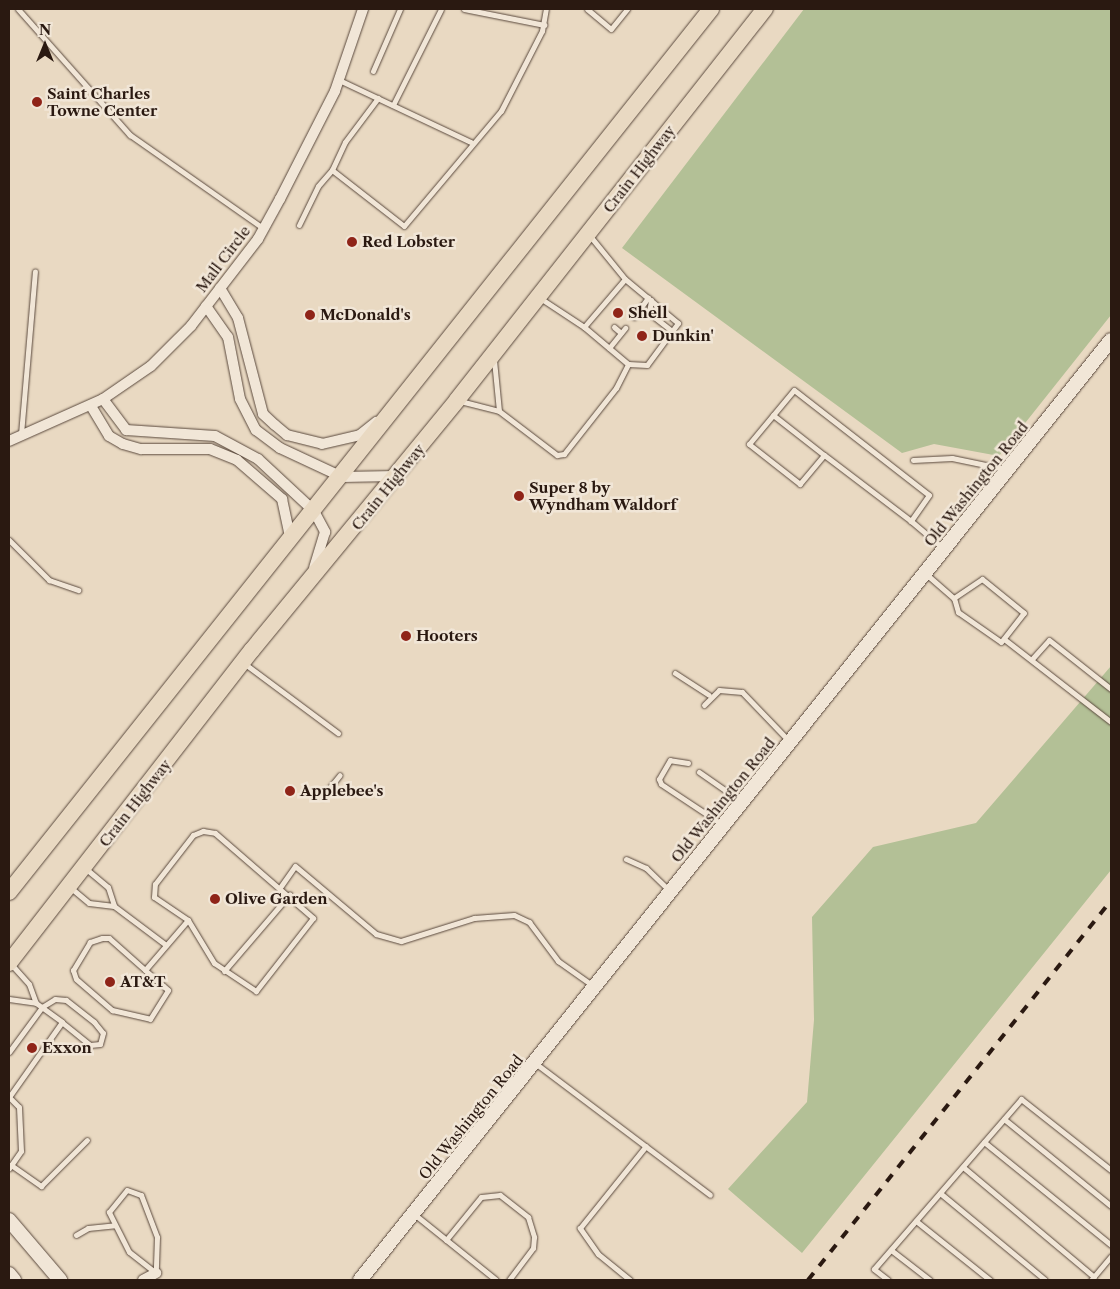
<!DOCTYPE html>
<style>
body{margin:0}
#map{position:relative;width:1120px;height:1289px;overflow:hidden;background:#e9d9c2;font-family:"Libre Caslon Text",serif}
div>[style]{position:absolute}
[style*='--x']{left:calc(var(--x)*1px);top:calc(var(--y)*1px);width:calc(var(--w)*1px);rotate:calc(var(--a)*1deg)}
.green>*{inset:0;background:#b3c096}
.roads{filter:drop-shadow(0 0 1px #5a493d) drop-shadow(0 0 1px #5a493d)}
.service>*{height:5px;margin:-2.5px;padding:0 2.5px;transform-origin:2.5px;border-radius:2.5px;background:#f1e6d7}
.minor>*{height:10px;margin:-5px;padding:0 5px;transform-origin:5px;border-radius:5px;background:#f1e6d7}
.secondary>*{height:14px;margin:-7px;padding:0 7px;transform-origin:7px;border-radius:7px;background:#f1e6d7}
.trunk>*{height:16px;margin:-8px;padding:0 8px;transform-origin:8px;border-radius:8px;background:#e9d9c2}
.rail>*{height:4px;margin-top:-2px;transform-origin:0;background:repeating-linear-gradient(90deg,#2a1911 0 9px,transparent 0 18px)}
.dots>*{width:14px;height:14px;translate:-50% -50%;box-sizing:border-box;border:2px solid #f1e6d7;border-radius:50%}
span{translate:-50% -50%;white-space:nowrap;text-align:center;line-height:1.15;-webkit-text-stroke:5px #f1e6d7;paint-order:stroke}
.poi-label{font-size:15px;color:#2a1911;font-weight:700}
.left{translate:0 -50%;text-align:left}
.street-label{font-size:15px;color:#2a1911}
.frame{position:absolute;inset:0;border:10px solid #2a1911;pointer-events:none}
.north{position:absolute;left:20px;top:20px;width:50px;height:50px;-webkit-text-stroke:4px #f1e6d7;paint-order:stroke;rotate:0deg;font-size:14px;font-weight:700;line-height:20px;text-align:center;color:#2a1911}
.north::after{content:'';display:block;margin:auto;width:18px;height:22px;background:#2a1911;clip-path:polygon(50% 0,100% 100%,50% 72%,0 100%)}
</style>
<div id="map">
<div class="green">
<i style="clip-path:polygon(804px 9px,1111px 9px,1111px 315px,999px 456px,934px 444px,902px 453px,622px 248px)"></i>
<i style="clip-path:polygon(1111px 666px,1111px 870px,802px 1253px,728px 1189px,807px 1102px,814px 1020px,812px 917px,873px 847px,976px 823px)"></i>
</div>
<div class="roads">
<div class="service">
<i style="--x:18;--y:9;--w:169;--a:48.4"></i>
<i style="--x:130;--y:135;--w:164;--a:35"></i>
<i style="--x:464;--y:9;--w:82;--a:11.3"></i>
<i style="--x:587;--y:9;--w:31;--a:40"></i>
<i style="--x:611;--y:29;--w:26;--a:-51"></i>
<i style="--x:373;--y:71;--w:68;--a:-66.5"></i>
<i style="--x:339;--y:80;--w:146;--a:25.2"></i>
<i style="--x:378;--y:98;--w:55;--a:126.9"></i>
<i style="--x:345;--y:142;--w:31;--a:115"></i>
<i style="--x:332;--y:170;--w:91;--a:37.9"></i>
<i style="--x:404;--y:226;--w:150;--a:-49.9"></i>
<i style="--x:501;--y:111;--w:90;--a:-62.9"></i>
<i style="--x:542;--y:31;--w:22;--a:-80"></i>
<i style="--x:393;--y:105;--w:107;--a:-63.4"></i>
<i style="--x:299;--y:225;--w:43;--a:-64"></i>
<i style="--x:318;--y:186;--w:21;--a:-49"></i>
<i style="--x:625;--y:279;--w:69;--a:39.7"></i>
<i style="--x:678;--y:323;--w:52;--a:126.4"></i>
<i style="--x:647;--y:365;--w:19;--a:-177"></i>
<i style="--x:540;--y:298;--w:53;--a:33.4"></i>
<i style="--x:584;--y:327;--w:63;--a:-49.5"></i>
<i style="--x:625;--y:279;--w:55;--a:-129.1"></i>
<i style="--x:651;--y:300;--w:13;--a:99"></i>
<i style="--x:649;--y:313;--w:29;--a:38"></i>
<i style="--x:634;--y:317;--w:24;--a:-54"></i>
<i style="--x:614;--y:327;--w:9;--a:41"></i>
<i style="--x:609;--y:348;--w:26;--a:-51"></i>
<i style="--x:494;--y:360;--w:51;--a:84.4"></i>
<i style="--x:460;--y:401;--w:40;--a:14.4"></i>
<i style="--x:499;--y:411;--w:73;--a:37.2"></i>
<i style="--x:557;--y:455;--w:7;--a:-8"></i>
<i style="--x:564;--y:454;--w:84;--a:-51.8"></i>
<i style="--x:616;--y:388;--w:27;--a:-63"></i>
<i style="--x:628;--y:364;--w:57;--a:-139.9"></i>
<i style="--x:773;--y:415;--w:65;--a:38.1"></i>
<i style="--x:21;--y:434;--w:163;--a:-85.1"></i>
<i style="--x:913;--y:460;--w:39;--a:-3"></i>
<i style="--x:952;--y:458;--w:54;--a:11.7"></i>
<i style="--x:911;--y:521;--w:109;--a:-142.8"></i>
<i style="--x:824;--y:455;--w:38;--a:130"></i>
<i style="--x:800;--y:484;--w:65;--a:-141.9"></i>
<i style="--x:749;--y:444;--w:70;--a:-50.2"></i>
<i style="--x:794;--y:390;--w:171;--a:37.9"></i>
<i style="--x:929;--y:495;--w:32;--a:125"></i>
<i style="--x:911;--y:521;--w:43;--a:40.3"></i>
<i style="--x:9;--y:540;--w:57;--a:45"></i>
<i style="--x:49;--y:580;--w:31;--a:19"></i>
<i style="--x:926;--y:574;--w:37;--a:41"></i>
<i style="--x:954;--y:598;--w:15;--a:74"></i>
<i style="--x:958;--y:612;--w:52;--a:34.9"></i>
<i style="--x:1001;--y:642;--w:37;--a:-52"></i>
<i style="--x:1024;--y:613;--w:54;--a:-141"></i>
<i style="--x:982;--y:579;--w:34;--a:146"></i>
<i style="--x:1004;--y:639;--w:135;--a:37.8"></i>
<i style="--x:1032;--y:659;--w:25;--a:-48"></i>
<i style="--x:1049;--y:640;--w:79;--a:38.3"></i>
<i style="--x:245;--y:664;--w:116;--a:36.6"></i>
<i style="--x:675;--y:673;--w:40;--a:32.9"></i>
<i style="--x:704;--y:705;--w:21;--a:-45"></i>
<i style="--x:719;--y:690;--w:23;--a:5"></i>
<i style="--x:742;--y:692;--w:69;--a:46.2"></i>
<i style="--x:688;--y:763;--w:18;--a:-171"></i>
<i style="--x:670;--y:760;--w:22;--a:120"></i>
<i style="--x:659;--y:779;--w:5;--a:68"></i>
<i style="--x:661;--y:784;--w:74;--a:33.5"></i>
<i style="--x:699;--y:772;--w:52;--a:34.9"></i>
<i style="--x:322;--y:797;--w:28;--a:-51"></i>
<i style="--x:626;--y:859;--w:22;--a:24"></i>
<i style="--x:646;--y:868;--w:32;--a:44"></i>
<i style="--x:85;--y:868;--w:30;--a:40"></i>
<i style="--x:108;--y:887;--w:20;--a:72"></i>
<i style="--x:281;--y:886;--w:24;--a:-55"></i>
<i style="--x:295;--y:866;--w:106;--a:40"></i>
<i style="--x:376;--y:934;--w:26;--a:16"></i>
<i style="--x:401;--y:941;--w:77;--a:-17.5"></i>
<i style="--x:474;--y:918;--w:40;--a:-4.3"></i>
<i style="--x:514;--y:915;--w:17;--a:25"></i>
<i style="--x:529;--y:922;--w:49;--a:53.4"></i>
<i style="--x:558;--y:961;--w:42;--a:35.2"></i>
<i style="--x:71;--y:888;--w:23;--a:40"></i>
<i style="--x:89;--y:903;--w:25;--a:7"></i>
<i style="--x:114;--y:906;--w:65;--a:36.9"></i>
<i style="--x:11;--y:964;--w:27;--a:48"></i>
<i style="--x:29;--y:984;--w:20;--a:70"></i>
<i style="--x:145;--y:970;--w:48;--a:-138.4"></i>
<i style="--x:109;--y:938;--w:7;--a:180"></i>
<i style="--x:102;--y:938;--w:13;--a:162"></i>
<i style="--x:90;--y:942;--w:33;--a:121"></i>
<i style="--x:73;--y:970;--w:9;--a:72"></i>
<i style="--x:76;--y:979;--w:48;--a:40.7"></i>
<i style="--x:112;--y:1010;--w:39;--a:13"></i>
<i style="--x:150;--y:1019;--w:34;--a:-58"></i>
<i style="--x:168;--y:990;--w:30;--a:-139"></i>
<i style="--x:145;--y:970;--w:66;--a:-49.3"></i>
<i style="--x:188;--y:920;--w:41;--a:-145.9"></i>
<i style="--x:154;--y:897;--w:13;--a:-86"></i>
<i style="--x:155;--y:884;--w:62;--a:-52.2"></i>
<i style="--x:193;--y:835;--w:11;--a:-22"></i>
<i style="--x:203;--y:831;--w:12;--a:9"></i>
<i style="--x:215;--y:833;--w:130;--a:40.9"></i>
<i style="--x:313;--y:918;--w:93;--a:128"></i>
<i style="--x:256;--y:991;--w:50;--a:-146.3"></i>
<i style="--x:214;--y:963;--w:50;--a:-121.2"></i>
<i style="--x:224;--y:971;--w:101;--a:-49.4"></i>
<i style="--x:9;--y:999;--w:27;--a:8"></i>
<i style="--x:36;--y:1003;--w:32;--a:36"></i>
<i style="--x:62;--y:1022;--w:92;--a:125.2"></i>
<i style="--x:9;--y:1097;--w:14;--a:45"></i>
<i style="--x:19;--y:1107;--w:44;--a:87.4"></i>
<i style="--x:21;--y:1151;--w:21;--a:125"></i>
<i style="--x:9;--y:1052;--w:56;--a:-53.7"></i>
<i style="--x:42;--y:1007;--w:15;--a:-32"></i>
<i style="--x:55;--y:999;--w:11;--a:5"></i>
<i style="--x:66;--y:1000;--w:36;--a:38"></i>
<i style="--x:94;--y:1022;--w:14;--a:51"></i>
<i style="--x:103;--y:1033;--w:11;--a:105"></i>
<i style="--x:100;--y:1044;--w:10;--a:174"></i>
<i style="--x:90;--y:1045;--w:36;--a:-141"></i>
<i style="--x:535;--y:1063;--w:219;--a:37"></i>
<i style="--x:1004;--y:1119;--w:138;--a:39.1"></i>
<i style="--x:984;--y:1142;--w:164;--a:39"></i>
<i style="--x:11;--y:1165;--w:37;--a:35"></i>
<i style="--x:41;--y:1186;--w:65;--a:-45"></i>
<i style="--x:963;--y:1167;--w:171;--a:40"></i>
<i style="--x:127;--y:1190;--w:15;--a:20"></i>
<i style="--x:141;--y:1195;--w:45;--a:69.1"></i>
<i style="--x:157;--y:1237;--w:36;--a:92"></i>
<i style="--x:156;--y:1273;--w:34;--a:-142"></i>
<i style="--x:129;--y:1252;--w:45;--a:-116.6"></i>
<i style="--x:109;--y:1212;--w:28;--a:-51"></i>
<i style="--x:940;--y:1193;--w:136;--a:39.6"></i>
<i style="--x:414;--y:1214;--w:105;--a:38.8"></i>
<i style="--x:916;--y:1221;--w:95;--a:38.6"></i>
<i style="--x:76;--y:1235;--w:14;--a:-30"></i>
<i style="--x:88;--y:1228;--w:27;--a:-6"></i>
<i style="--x:446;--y:1240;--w:55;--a:-50.9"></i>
<i style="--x:481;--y:1197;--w:19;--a:-6"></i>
<i style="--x:500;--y:1195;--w:36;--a:38"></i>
<i style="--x:528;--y:1217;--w:21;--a:73"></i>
<i style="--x:534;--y:1237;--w:11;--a:95"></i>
<i style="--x:533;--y:1248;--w:40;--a:127"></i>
<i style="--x:891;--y:1250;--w:49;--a:37.6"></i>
<i style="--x:630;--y:1280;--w:41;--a:-140.9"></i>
<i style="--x:598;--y:1254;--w:32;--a:-125"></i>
<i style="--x:580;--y:1228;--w:105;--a:-51.2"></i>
<i style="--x:888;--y:1280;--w:18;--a:-142"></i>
<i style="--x:874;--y:1269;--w:225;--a:-49.1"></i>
<i style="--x:1021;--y:1099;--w:115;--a:38.3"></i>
<i style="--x:1091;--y:1280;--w:31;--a:-50"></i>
</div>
<div class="minor">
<i style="--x:220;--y:288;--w:35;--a:59"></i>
<i style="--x:238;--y:318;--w:99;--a:75.4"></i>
<i style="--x:263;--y:414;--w:16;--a:43"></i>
<i style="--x:275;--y:425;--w:16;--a:40"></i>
<i style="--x:287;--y:435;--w:36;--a:14"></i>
<i style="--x:322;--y:444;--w:39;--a:-13"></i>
<i style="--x:360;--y:435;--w:21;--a:-39"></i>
<i style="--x:206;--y:306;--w:38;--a:55"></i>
<i style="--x:228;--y:337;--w:63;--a:79"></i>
<i style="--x:240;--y:399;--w:35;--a:63"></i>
<i style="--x:256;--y:430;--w:30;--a:37"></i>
<i style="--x:280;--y:448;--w:68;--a:25.1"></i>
<i style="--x:342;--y:477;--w:53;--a:-1.1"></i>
<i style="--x:103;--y:399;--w:39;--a:53"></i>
<i style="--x:126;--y:430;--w:89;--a:3.9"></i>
<i style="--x:215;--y:436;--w:49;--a:28.1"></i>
<i style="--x:258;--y:459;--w:76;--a:42.9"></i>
<i style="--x:314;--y:511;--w:24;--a:62"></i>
<i style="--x:325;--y:532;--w:37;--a:107"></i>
<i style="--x:91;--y:406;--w:35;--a:59"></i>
<i style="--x:109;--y:436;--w:16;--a:30"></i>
<i style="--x:123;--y:444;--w:19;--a:16"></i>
<i style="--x:141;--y:449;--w:69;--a:0"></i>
<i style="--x:210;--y:449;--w:29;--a:22"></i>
<i style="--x:237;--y:460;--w:60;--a:40.9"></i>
<i style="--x:282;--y:499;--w:40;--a:78"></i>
<i style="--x:9;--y:441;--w:103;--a:-24.1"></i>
<i style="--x:103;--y:399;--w:58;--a:-34.5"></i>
<i style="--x:151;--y:366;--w:57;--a:-45"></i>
<i style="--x:191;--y:326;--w:110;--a:-52.4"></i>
<i style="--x:258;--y:239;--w:46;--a:-61.2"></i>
<i style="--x:280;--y:199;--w:121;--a:-63"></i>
<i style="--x:335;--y:91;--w:87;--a:-71.1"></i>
<i style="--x:143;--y:1280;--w:15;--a:-28"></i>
</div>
<div class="secondary">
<i style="--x:9;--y:1220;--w:79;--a:49.6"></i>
<i style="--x:9;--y:1274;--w:8;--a:50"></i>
<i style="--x:360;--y:1280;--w:1203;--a:-51.38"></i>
</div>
<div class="trunk">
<i style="--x:9;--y:892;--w:1128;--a:-51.51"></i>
<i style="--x:9;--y:963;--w:396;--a:-52.2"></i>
<i style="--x:252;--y:650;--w:323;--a:-50.6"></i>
<i style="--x:457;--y:400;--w:498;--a:-51.8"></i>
</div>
</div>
<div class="rail">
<i style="--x:808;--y:1280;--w:486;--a:-51.4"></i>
</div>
<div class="dots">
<i style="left:37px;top:102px;background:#8f2418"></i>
<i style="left:352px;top:242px;background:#8f2418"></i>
<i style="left:618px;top:313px;background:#8f2418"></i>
<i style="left:310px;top:315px;background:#8f2418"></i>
<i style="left:642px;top:336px;background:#8f2418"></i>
<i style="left:519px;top:496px;background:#8f2418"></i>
<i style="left:406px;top:636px;background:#8f2418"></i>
<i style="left:290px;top:791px;background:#8f2418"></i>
<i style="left:215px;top:899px;background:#8f2418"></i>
<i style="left:110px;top:982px;background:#8f2418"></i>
<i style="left:32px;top:1048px;background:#8f2418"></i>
</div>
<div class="poi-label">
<span class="left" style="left:47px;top:102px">Saint Charles<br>Towne Center</span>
<span class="left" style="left:362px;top:242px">Red Lobster</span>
<span class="left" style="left:628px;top:313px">Shell</span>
<span class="left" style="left:320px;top:315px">McDonald's</span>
<span class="left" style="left:652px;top:336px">Dunkin'</span>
<span class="left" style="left:529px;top:496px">Super 8 by<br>Wyndham Waldorf</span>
<span class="left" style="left:416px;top:636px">Hooters</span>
<span class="left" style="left:300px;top:791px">Applebee's</span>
<span class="left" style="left:225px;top:899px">Olive Garden</span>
<span class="left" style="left:120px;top:982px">AT&amp;T</span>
<span class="left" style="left:42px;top:1048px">Exxon</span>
</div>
<div class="street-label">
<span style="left:639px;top:169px;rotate:-52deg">Crain Highway</span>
<span style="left:223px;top:259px;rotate:-53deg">Mall Circle</span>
<span style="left:976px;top:484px;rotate:-51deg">Old Washington Road</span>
<span style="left:388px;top:487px;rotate:-51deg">Crain Highway</span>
<span style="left:723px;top:800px;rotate:-51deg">Old Washington Road</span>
<span style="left:135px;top:803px;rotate:-52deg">Crain Highway</span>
<span style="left:471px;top:1117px;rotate:-51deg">Old Washington Road</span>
</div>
<div class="frame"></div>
<div class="north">N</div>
</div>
